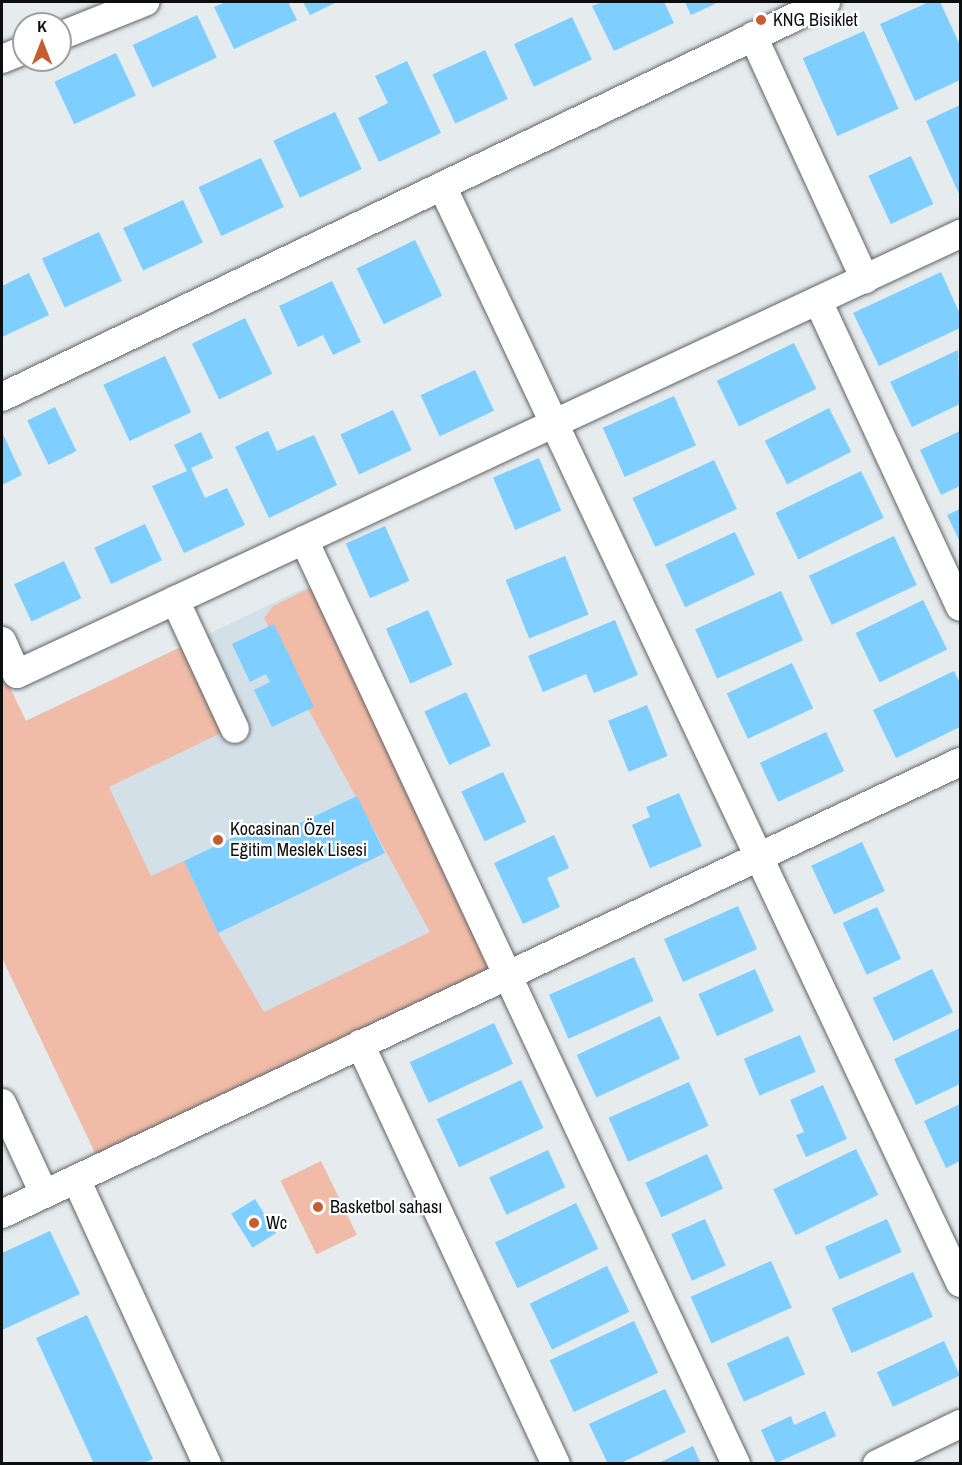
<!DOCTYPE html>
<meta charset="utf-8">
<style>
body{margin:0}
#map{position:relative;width:962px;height:1465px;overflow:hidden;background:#e6ebee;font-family:"Archivo Narrow",sans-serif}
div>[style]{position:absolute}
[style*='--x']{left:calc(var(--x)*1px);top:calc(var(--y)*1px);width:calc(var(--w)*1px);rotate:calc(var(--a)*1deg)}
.built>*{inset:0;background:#d4e0e8}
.green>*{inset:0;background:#f1bca7;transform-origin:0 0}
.building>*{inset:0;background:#7ecfff;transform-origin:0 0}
.roads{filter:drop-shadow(0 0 2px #5f6466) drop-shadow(0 0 2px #5f6466)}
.minor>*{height:28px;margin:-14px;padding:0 14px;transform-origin:14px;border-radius:14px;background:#fff}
.dots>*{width:16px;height:16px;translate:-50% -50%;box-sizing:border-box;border:3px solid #fff;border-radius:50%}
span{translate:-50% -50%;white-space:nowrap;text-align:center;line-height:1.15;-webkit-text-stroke:4.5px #fff;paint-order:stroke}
.poi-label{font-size:18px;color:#0c0e0f}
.left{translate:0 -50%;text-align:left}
.frame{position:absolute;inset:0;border:3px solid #0c0e0f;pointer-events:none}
.north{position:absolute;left:12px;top:12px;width:60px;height:60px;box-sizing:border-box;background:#fff;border:2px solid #9e9f9f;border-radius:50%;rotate:0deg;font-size:16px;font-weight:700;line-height:24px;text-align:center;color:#0c0e0f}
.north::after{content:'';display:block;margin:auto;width:21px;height:27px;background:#c45e2f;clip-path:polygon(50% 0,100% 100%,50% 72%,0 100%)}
</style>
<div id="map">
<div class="built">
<i style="clip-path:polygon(311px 585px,498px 973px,100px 1163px,2px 958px,25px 721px)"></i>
</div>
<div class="green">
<i style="clip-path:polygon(312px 587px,498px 973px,100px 1163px,2px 958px,2px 671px,26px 721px,181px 647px,223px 732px,109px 787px,151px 876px,184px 861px,218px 933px,264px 1012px,430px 932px,302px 698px,264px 618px,273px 606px)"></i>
<i style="left:321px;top:1161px;width:82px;height:45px;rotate:64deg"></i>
</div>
<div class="building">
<i style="clip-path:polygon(226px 2px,288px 2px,297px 20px,234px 49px,214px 7px)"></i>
<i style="clip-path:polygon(303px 2px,337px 2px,310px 15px)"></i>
<i style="clip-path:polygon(603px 2px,664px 2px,674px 23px,614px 51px,592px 6px)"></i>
<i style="clip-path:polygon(685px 2px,719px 2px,691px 15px)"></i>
<i style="clip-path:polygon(929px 2px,940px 2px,960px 45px,960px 80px,915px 101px,880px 24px)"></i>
<i style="left:197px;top:15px;width:47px;height:71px;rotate:65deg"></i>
<i style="left:572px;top:17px;width:47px;height:64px;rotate:65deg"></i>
<i style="left:864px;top:31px;width:85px;height:67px;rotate:66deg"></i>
<i style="left:485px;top:50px;width:54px;height:58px;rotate:65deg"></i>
<i style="left:116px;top:53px;width:47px;height:68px;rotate:65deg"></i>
<i style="clip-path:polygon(407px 61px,441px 133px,379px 162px,358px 118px,388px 103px,375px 76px)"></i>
<i style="clip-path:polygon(960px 105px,960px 196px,926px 121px)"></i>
<i style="left:335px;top:112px;width:63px;height:68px;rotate:65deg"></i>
<i style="left:911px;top:156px;width:53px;height:47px;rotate:65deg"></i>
<i style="left:261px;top:158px;width:54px;height:69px;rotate:65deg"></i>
<i style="left:183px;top:200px;width:47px;height:66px;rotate:65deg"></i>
<i style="left:99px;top:232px;width:54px;height:63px;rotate:65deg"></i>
<i style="left:415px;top:240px;width:62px;height:65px;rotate:64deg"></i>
<i style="clip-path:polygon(941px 272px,960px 314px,960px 328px,879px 366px,853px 313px)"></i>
<i style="clip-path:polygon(29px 273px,49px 315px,2px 337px,2px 286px)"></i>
<i style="clip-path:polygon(332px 281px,361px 342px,333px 355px,323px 335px,298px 347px,279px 306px)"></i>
<i style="left:245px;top:318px;width:62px;height:59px;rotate:64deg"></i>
<i style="left:794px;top:343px;width:51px;height:86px;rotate:64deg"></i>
<i style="clip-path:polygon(958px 350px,960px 404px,912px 427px,890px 382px)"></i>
<i style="left:165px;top:356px;width:62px;height:68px;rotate:65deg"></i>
<i style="left:475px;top:370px;width:45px;height:60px;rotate:65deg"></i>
<i style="left:674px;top:396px;width:54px;height:78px;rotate:66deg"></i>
<i style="left:55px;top:407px;width:49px;height:31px;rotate:64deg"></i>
<i style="left:829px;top:408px;width:49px;height:72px;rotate:63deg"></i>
<i style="left:393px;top:410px;width:44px;height:58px;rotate:65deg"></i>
<i style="clip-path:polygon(268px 431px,277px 451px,314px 435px,337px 485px,269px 518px,235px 447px)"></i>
<i style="clip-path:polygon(960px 431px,960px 486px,941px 495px,920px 450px)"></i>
<i style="clip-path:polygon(2px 432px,22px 475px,2px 485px)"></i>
<i style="clip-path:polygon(201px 432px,213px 458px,191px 468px,205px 498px,227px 488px,245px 525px,184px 553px,152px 486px,187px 471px,174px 445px)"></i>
<i style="left:539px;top:458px;width:57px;height:50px;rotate:67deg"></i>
<i style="left:714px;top:460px;width:54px;height:90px;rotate:65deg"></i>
<i style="left:861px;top:471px;width:52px;height:95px;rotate:64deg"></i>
<i style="clip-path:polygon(960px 509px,960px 542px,947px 515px)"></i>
<i style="left:145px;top:524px;width:40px;height:56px;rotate:65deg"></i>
<i style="left:385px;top:526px;width:60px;height:43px;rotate:66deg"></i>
<i style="left:735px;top:532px;width:47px;height:77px;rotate:65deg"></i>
<i style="left:894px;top:536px;width:54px;height:94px;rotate:65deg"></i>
<i style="left:565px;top:556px;width:63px;height:64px;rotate:68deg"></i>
<i style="left:64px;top:561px;width:41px;height:55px;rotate:65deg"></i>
<i style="left:781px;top:591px;width:54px;height:94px;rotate:66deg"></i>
<i style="left:923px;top:600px;width:55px;height:75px;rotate:64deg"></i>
<i style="left:428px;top:610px;width:60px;height:46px;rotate:66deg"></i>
<i style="clip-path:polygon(615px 620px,638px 675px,594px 693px,586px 674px,543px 692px,528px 656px)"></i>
<i style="clip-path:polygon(274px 624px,314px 707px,272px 727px,254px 690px,270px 682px,266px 674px,250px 682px,232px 644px)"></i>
<i style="left:792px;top:663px;width:50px;height:72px;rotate:65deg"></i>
<i style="clip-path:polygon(954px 671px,960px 683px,960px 727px,896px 758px,873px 710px)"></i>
<i style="left:466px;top:692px;width:59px;height:46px;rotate:65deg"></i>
<i style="left:647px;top:705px;width:55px;height:42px;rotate:68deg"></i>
<i style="left:826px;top:732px;width:43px;height:73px;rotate:65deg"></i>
<i style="left:503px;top:772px;width:55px;height:46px;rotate:65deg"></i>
<i style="clip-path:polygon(679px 793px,702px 846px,650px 868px,632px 825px,650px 817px,646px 807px)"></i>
<i style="clip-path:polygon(357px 796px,385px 853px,218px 933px,184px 861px,266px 822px,273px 836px)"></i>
<i style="clip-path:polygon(554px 835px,569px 868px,547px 878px,560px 907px,523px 924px,494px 863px)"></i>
<i style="left:862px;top:842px;width:54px;height:56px;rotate:65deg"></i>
<i style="left:738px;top:906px;width:47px;height:81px;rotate:66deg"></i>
<i style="left:877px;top:907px;width:57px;height:38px;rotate:65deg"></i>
<i style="left:634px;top:957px;width:48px;height:93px;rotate:66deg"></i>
<i style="left:755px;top:969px;width:46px;height:62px;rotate:66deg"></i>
<i style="left:932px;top:969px;width:48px;height:66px;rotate:64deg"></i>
<i style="left:660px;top:1016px;width:47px;height:92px;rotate:65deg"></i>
<i style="left:494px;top:1023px;width:45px;height:93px;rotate:65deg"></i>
<i style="clip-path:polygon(960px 1028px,960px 1084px,916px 1105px,894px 1059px)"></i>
<i style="left:800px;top:1035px;width:40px;height:61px;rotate:67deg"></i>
<i style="left:521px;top:1080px;width:53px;height:93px;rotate:65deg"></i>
<i style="left:689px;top:1082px;width:48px;height:88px;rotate:66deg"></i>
<i style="clip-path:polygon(823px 1085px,847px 1139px,806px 1157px,796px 1135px,804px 1132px,790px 1100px)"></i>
<i style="clip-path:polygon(960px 1104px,960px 1161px,946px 1168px,924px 1121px)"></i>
<i style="left:856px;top:1149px;width:51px;height:92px;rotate:64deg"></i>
<i style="left:548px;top:1150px;width:41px;height:65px;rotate:65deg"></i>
<i style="left:707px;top:1154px;width:38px;height:68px;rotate:65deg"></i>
<i style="left:255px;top:1199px;width:40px;height:28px;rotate:58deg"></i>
<i style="left:576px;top:1203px;width:51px;height:90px;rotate:64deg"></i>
<i style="left:705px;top:1219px;width:51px;height:37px;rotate:66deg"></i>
<i style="left:887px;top:1219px;width:36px;height:68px;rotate:66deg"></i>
<i style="clip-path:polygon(50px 1231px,80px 1294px,2px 1330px,2px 1253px)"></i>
<i style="left:771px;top:1261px;width:51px;height:88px;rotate:66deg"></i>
<i style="left:607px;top:1266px;width:51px;height:86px;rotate:64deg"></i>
<i style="left:913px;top:1272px;width:49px;height:89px;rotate:66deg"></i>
<i style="clip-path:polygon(87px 1315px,153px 1459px,142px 1464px,94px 1464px,36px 1338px)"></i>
<i style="left:634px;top:1321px;width:57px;height:93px;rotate:65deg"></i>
<i style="left:788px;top:1336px;width:42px;height:67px;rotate:66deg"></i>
<i style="left:944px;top:1341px;width:38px;height:74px;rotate:65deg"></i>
<i style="clip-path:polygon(665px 1389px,686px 1432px,619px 1464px,608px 1464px,589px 1424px)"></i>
<i style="clip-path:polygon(825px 1411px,836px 1436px,776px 1463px,761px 1430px,791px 1416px,794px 1425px)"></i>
<i style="clip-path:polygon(693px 1446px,701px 1464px,657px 1464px)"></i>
</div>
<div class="roads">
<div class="minor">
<i style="--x:60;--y:36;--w:92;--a:-21.8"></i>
<i style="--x:753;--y:36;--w:268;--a:65.3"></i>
<i style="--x:2;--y:59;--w:24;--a:-22"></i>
<i style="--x:442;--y:186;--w:1213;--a:64.72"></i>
<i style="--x:818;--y:301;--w:337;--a:65.1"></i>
<i style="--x:2;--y:397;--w:914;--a:-25.61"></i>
<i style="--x:304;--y:540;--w:1020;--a:64.94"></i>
<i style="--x:175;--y:600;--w:142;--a:65.1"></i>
<i style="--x:2;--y:641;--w:36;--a:66"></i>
<i style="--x:17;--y:674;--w:1041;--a:-25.01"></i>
<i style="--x:360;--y:1044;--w:463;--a:65"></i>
<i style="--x:2;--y:1103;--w:100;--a:65.2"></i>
<i style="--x:76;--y:1179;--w:314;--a:65.3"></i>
<i style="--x:2;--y:1214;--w:1059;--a:-25.26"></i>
<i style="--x:877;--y:1464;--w:92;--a:-25.7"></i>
</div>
</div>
<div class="dots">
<i style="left:761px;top:20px;background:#c45e2f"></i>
<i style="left:218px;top:840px;background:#c45e2f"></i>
<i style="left:318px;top:1207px;background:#c45e2f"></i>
<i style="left:254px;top:1223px;background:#c45e2f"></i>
</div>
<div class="poi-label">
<span class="left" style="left:773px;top:20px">KNG Bisiklet</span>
<span class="left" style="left:230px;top:840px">Kocasinan Özel<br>Eğitim Meslek Lisesi</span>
<span class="left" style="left:330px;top:1207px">Basketbol sahası</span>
<span class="left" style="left:266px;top:1223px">Wc</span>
</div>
<div class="frame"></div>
<div class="north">K</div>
</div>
